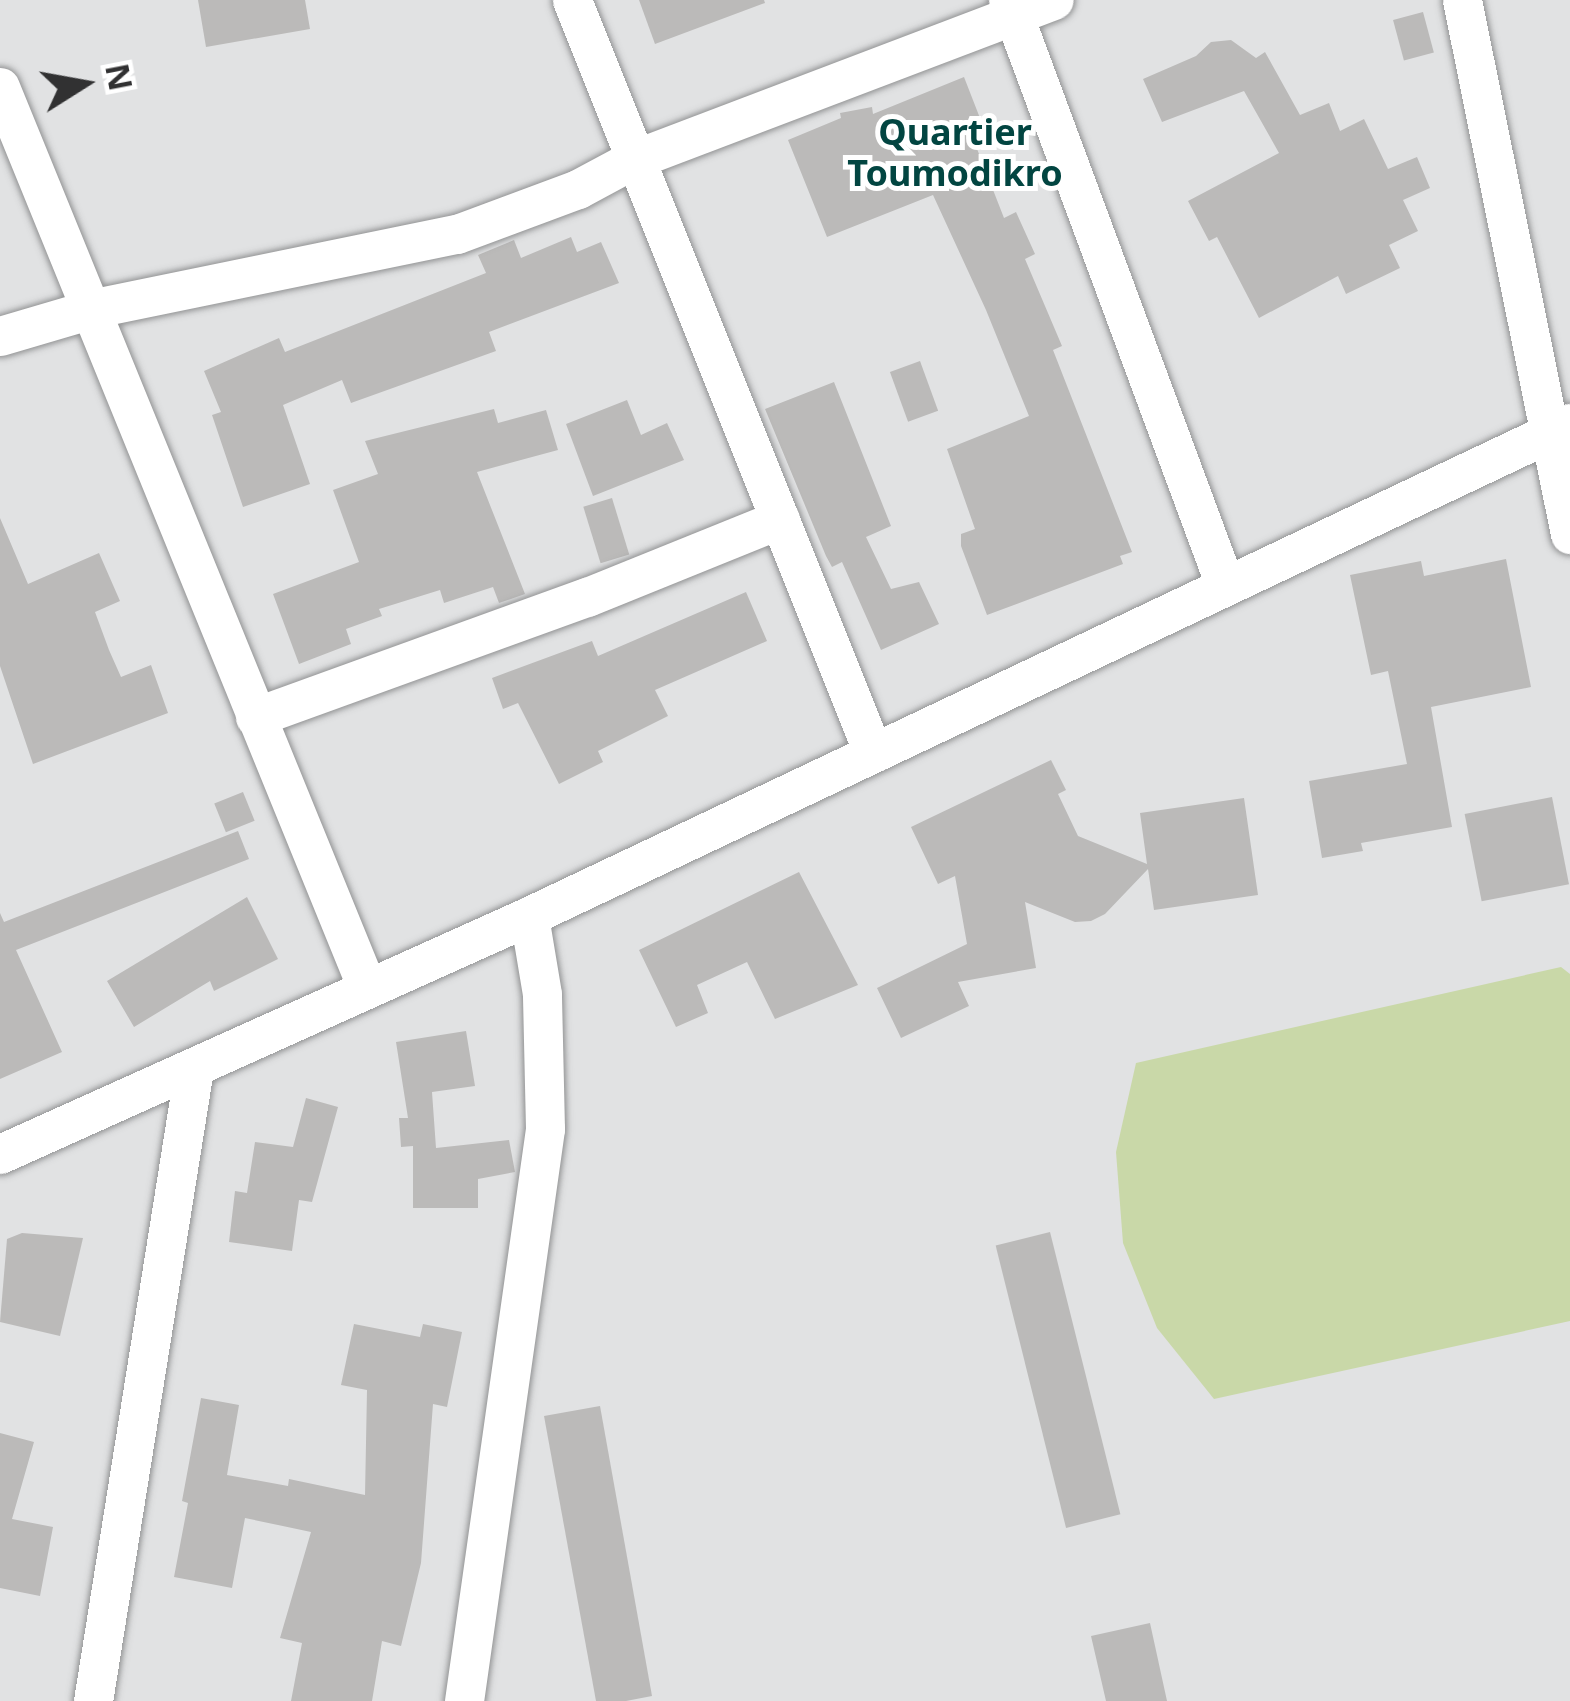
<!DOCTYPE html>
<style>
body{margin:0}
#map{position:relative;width:1570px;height:1701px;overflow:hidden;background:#e1e2e3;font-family:"Noto Sans",sans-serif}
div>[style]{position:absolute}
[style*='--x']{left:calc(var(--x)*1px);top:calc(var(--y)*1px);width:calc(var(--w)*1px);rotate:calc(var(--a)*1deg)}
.green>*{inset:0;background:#c9d8a8}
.building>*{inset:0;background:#bbbab9;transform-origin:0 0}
.roads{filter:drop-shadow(0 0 3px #929394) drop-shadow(0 0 3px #929394)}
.minor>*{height:39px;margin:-19.5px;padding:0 19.5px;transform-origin:19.5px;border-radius:19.5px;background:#fff}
span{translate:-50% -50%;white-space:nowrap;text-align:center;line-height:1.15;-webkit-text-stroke:10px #fff;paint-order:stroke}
.neighbourhood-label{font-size:36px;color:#024541;font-weight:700}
.north{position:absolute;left:24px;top:24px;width:120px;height:120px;-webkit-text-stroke:9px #fff;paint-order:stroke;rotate:79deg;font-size:33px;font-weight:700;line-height:48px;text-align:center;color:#313132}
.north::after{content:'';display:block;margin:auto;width:42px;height:54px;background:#313132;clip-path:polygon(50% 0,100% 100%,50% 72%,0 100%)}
</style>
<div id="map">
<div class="green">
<i style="clip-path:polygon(1561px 967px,1570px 974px,1570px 1321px,1214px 1399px,1157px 1328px,1123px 1243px,1116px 1152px,1136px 1063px)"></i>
</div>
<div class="building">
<i style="clip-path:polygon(198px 0,305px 0,310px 29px,206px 47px)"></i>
<i style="clip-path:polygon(639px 0,764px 0,765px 3px,655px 44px)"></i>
<i style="left:1423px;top:12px;width:42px;height:31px;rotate:75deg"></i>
<i style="clip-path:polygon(1231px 40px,1256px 58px,1265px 52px,1300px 115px,1329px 103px,1340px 131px,1364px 119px,1388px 169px,1417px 157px,1430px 188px,1403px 200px,1418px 231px,1389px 245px,1400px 268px,1346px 294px,1338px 276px,1259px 318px,1217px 237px,1209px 241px,1188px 201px,1279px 153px,1244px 91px,1162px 122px,1143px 79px,1196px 56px,1211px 42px)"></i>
<i style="clip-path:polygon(964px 77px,985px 131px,972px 136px,1004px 218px,1016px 212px,1035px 254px,1025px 259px,1062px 346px,1053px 350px,1132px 552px,1120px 556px,1123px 564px,987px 615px,961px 546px,961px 534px,975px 529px,947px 449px,1029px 416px,986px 310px,933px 195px,827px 237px,788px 140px,841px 118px,840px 113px,872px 107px,873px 114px)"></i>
<i style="clip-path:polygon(571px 237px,577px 252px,601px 242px,619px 283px,489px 332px,496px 351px,351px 403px,342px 380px,283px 405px,310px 484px,243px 507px,212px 415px,221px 412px,204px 371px,279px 338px,285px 352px,486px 273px,478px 255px,514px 240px,521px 258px)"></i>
<i style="left:920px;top:361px;width:53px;height:32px;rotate:70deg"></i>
<i style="clip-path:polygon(834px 382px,891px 526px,866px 537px,891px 589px,919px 582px,939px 624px,881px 650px,842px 562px,832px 567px,826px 556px,765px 409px)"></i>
<i style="clip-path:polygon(627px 400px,641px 435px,667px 423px,684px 460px,593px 496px,566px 424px)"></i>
<i style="clip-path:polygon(494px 409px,498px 423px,546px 410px,558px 450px,477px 472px,525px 594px,499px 603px,493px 587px,444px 603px,440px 590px,379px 609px,382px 616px,346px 629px,351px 644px,299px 664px,273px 594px,359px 562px,333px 490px,378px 474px,365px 441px)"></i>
<i style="left:612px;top:498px;width:59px;height:30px;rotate:73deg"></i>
<i style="clip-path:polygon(0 518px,28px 584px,99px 553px,120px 601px,95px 612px,109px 650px,121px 677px,151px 665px,168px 713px,33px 764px,0 666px)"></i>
<i style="clip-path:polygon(1506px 559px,1531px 687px,1431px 707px,1452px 827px,1361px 843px,1363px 851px,1322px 858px,1309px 781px,1407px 764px,1388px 671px,1371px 675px,1350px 575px,1421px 561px,1424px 576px)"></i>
<i style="clip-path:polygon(746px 592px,767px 641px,655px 690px,668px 716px,598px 751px,603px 762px,559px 784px,518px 703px,503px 709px,492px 678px,592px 641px,598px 656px)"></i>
<i style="clip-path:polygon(1051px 760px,1066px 790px,1058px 794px,1078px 836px,1147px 864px,1140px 813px,1244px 798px,1258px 895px,1154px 910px,1148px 869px,1105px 914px,1091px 921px,1075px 922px,1025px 902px,1036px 968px,958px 982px,969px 1006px,901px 1038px,877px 988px,967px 944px,955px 876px,938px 884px,911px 827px)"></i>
<i style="left:243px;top:792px;width:31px;height:31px;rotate:68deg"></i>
<i style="left:1552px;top:797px;width:89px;height:89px;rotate:79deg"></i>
<i style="clip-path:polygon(238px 831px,249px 859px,16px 950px,62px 1052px,0 1079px,0 913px,4px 922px)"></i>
<i style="clip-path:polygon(799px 872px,858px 985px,775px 1019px,747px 962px,697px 985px,708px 1013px,676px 1027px,639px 950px)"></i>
<i style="clip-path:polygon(247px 897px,278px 959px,214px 991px,210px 981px,134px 1027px,107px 981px)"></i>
<i style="clip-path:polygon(466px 1031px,475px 1086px,432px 1092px,436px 1148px,509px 1140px,515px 1172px,478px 1179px,478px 1208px,413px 1208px,413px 1146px,401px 1147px,399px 1118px,408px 1118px,396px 1042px)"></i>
<i style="clip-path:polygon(306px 1098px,338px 1107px,312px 1202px,299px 1200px,292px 1251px,229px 1242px,235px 1191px,247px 1193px,255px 1142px,293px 1147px)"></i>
<i style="left:1050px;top:1232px;width:291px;height:56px;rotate:76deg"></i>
<i style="clip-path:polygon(22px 1233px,83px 1238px,60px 1336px,0 1322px,7px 1239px)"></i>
<i style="clip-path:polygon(354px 1324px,420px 1337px,423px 1324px,462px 1332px,447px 1407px,433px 1404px,421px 1563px,401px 1646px,382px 1641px,372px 1701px,291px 1701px,302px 1643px,280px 1638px,311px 1532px,245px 1518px,232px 1588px,174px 1577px,188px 1503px,182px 1501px,201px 1398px,239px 1405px,227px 1475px,288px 1486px,289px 1479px,365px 1495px,367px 1390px,341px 1385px)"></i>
<i style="clip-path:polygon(600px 1406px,652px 1696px,626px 1701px,596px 1701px,544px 1416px)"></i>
<i style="clip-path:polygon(0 1433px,34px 1442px,12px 1519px,53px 1527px,40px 1596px,0 1588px)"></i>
<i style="clip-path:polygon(1150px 1623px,1167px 1701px,1106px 1701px,1091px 1636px)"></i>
</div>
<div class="roads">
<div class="minor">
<i style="--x:572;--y:0;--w:811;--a:68.21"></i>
<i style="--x:1008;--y:0;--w:624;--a:69.65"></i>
<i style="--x:1462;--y:0;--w:545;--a:78.57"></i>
<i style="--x:0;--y:87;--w:970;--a:67.83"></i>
<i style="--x:0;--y:336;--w:99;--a:-16.4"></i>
<i style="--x:95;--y:308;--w:369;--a:-11.6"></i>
<i style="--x:457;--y:234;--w:129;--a:-20.4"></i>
<i style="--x:578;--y:189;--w:61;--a:-28.2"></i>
<i style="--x:632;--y:160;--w:451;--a:-20.8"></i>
<i style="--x:255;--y:717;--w:353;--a:-19.9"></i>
<i style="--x:587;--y:597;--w:208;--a:-22"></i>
<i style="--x:0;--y:1154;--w:580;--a:-24.22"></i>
<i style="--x:529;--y:916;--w:1152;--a:-25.34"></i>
<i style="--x:93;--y:1701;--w:641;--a:-80.93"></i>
<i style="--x:464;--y:1701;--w:578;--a:-81.94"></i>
<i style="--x:545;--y:1129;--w:135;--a:-91.3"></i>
<i style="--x:542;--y:994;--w:79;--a:-99.5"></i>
</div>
</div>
<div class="neighbourhood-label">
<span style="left:955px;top:152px">Quartier<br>Toumodikro</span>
</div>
<div class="north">N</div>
</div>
